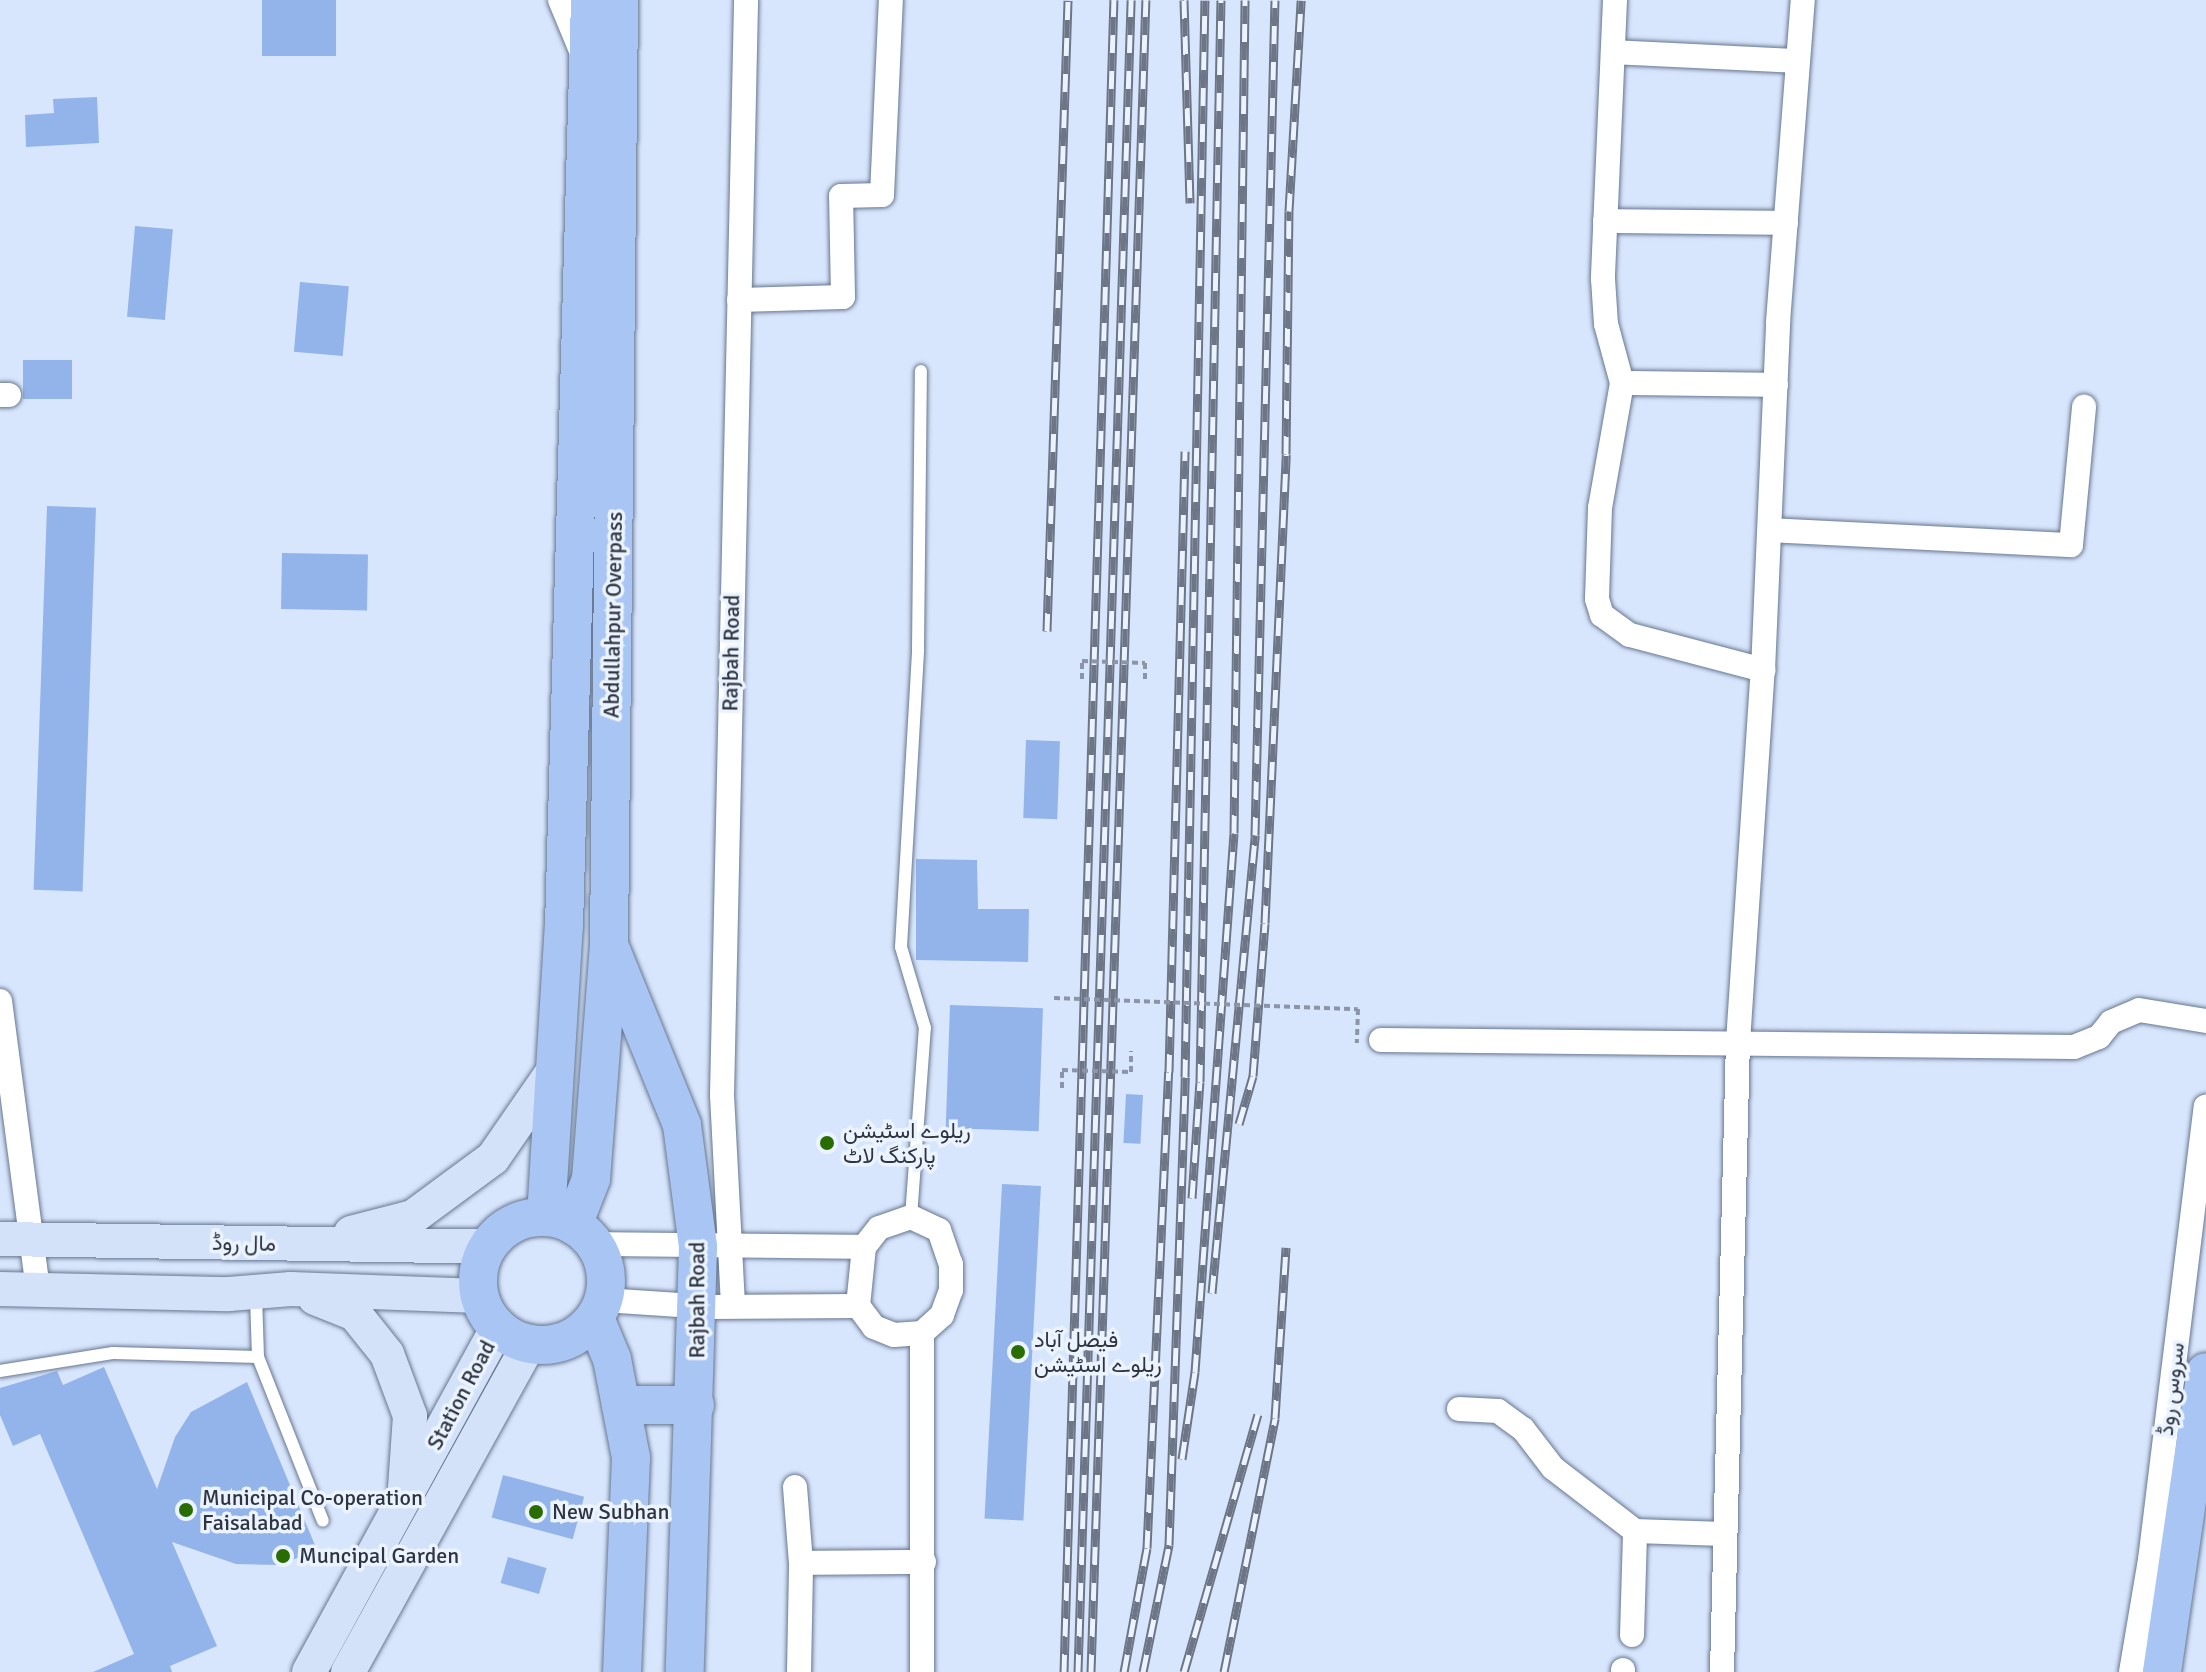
<!DOCTYPE html>
<meta charset="utf-8">
<style>
body{margin:0}
#map{position:relative;width:2206px;height:1672px;overflow:hidden;background:#d8e6fd;font-family:Signika,Vazirmatn,sans-serif}
div>[style]{position:absolute}
[style*='--x']{left:calc(var(--x)*1px);top:calc(var(--y)*1px);width:calc(var(--w)*1px);rotate:calc(var(--a)*1deg)}
.building>*{inset:0;background:#93b4ea;transform-origin:0 0}
.roads{filter:drop-shadow(0 0 2px #677790) drop-shadow(0 0 2px #677790)}
.lane>*{height:12px;margin:-6px;padding:0 6px;transform-origin:6px;border-radius:6px;background:#fff}
.street>*{height:24px;margin:-12px;padding:0 12px;transform-origin:12px;border-radius:12px;background:#fff}
.secondary>*{height:34px;margin:-17px;padding:0 17px;transform-origin:17px;border-radius:17px;background:#d4e2f9}
.primary>*{height:38px;margin:-19px;padding:0 19px;transform-origin:19px;border-radius:19px;background:#a9c5f3}
.primary>.ring{margin:-19px;padding:0;box-sizing:content-box;background:none;border:38px solid #a9c5f3;border-radius:50%}
.rail>*{height:9px;margin-top:-4.5px;transform-origin:0;background:repeating-linear-gradient(90deg,#ebf3ff 0 18px,#6d7686 0 36px);box-sizing:border-box;border-block:2px solid #6d7686}
.path-bridge>*{height:4px;margin-top:-2px;transform-origin:0;background:repeating-linear-gradient(90deg,#8b95a7 0 6px,transparent 0 10px)}
.dots>*{width:22px;height:22px;translate:-50% -50%;box-sizing:border-box;border:4px solid #ebf3ff;border-radius:50%}
span{translate:-50% -50%;white-space:nowrap;text-align:center;line-height:1.15;-webkit-text-stroke:7px #ebf3ff;paint-order:stroke}
.street-label{font-size:22px;color:#2e3540}
.poi-label{font-size:22px;color:#2e3540}
.left{translate:0 -50%;text-align:left}
</style>
<div id="map">
<div class="building">
<i style="left:262px;top:0;width:74px;height:56px"></i>
<i style="clip-path:polygon(97px 97px,99px 143px,26px 147px,25px 115px,54px 113px,53px 99px)"></i>
<i style="left:135px;top:226px;width:38px;height:91px;rotate:5deg"></i>
<i style="left:300px;top:282px;width:49px;height:70px;rotate:5deg"></i>
<i style="left:23px;top:360px;width:49px;height:39px"></i>
<i style="left:47px;top:506px;width:49px;height:384px;rotate:2deg"></i>
<i style="left:282px;top:553px;width:86px;height:56px;rotate:1deg"></i>
<i style="left:1026px;top:740px;width:34px;height:78px;rotate:2deg"></i>
<i style="clip-path:polygon(916px 859px,977px 860px,978px 909px,1029px 909px,1028px 962px,916px 960px)"></i>
<i style="left:950px;top:1005px;width:93px;height:123px;rotate:2deg"></i>
<i style="left:1126px;top:1094px;width:17px;height:49px;rotate:3deg"></i>
<i style="left:1002px;top:1184px;width:39px;height:335px;rotate:3deg"></i>
<i style="clip-path:polygon(104px 1367px,157px 1489px,175px 1437px,191px 1412px,247px 1382px,317px 1550px,280px 1565px,236px 1564px,172px 1542px,217px 1646px,170px 1666px,172px 1672px,93px 1672px,134px 1654px,40px 1434px,13px 1446px,0 1415px,0 1388px,57px 1371px,63px 1385px)"></i>
<i style="left:503px;top:1475px;width:84px;height:44px;rotate:15deg"></i>
<i style="left:508px;top:1557px;width:40px;height:27px;rotate:16deg"></i>
</div>
<div class="roads">
<div class="lane">
<i style="--x:911;--y:1217;--w:190;--a:-85.8"></i>
<i style="--x:925;--y:1028;--w:84;--a:-106.5"></i>
<i style="--x:901;--y:947;--w:298;--a:-86.7"></i>
<i style="--x:918;--y:649;--w:278;--a:-89.4"></i>
<i style="--x:258;--y:1357;--w:176;--a:68.4"></i>
<i style="--x:0;--y:1371;--w:114;--a:-9.1"></i>
<i style="--x:113;--y:1353;--w:145;--a:1.6"></i>
<i style="--x:258;--y:1357;--w:61;--a:-91.9"></i>
</div>
<div class="street">
<i style="--x:560;--y:0;--w:57;--a:67.5"></i>
<i style="--x:1615;--y:0;--w:279;--a:92.5"></i>
<i style="--x:1603;--y:279;--w:45;--a:86.2"></i>
<i style="--x:1606;--y:324;--w:61;--a:74.8"></i>
<i style="--x:1622;--y:383;--w:127;--a:100"></i>
<i style="--x:1600;--y:508;--w:91;--a:91.9"></i>
<i style="--x:1597;--y:599;--w:17;--a:73"></i>
<i style="--x:1602;--y:615;--w:34;--a:36"></i>
<i style="--x:1630;--y:635;--w:138;--a:14.7"></i>
<i style="--x:1613;--y:52;--w:185;--a:2.8"></i>
<i style="--x:1605;--y:221;--w:181;--a:0.6"></i>
<i style="--x:739;--y:300;--w:104;--a:-1.7"></i>
<i style="--x:843;--y:297;--w:101;--a:-91.1"></i>
<i style="--x:841;--y:196;--w:41;--a:-1.4"></i>
<i style="--x:882;--y:195;--w:195;--a:-87.4"></i>
<i style="--x:1622;--y:383;--w:154;--a:0.7"></i>
<i style="--x:0;--y:395;--w:9;--a:0"></i>
<i style="--x:1770;--y:530;--w:301;--a:2.9"></i>
<i style="--x:2071;--y:545;--w:139;--a:-84.6"></i>
<i style="--x:0;--y:1001;--w:291;--a:82.5"></i>
<i style="--x:1381;--y:1040;--w:693;--a:0.58"></i>
<i style="--x:2074;--y:1047;--w:27;--a:-22"></i>
<i style="--x:2099;--y:1037;--w:19;--a:-51"></i>
<i style="--x:2111;--y:1022;--w:30;--a:-23"></i>
<i style="--x:2139;--y:1010;--w:68;--a:9.3"></i>
<i style="--x:911;--y:1217;--w:31;--a:25"></i>
<i style="--x:939;--y:1230;--w:36;--a:71"></i>
<i style="--x:951;--y:1264;--w:26;--a:90"></i>
<i style="--x:951;--y:1290;--w:27;--a:110"></i>
<i style="--x:942;--y:1315;--w:27;--a:138"></i>
<i style="--x:922;--y:1333;--w:28;--a:176"></i>
<i style="--x:894;--y:1335;--w:22;--a:-158"></i>
<i style="--x:874;--y:1327;--w:26;--a:-127"></i>
<i style="--x:858;--y:1306;--w:59;--a:-84.2"></i>
<i style="--x:864;--y:1247;--w:24;--a:-52"></i>
<i style="--x:879;--y:1228;--w:34;--a:-19"></i>
<i style="--x:595;--y:1244;--w:269;--a:0.6"></i>
<i style="--x:604;--y:1300;--w:105;--a:3.8"></i>
<i style="--x:709;--y:1307;--w:149;--a:-0.4"></i>
<i style="--x:733;--y:1305;--w:210;--a:-93"></i>
<i style="--x:722;--y:1095;--w:1095;--a:-88.74"></i>
<i style="--x:1459;--y:1409;--w:39;--a:3"></i>
<i style="--x:1498;--y:1411;--w:31;--a:36"></i>
<i style="--x:1523;--y:1429;--w:49;--a:52.4"></i>
<i style="--x:1553;--y:1468;--w:103;--a:37.5"></i>
<i style="--x:1635;--y:1531;--w:89;--a:1.9"></i>
<i style="--x:795;--y:1487;--w:76;--a:85.5"></i>
<i style="--x:1632;--y:1635;--w:104;--a:-88.3"></i>
<i style="--x:1623;--y:1670;--w:2;--a:90"></i>
<i style="--x:799;--y:1672;--w:109;--a:-88.9"></i>
<i style="--x:801;--y:1563;--w:123;--a:-0.5"></i>
<i style="--x:922;--y:1672;--w:339;--a:-90"></i>
<i style="--x:1722;--y:1672;--w:630;--a:-88.55"></i>
<i style="--x:1738;--y:1042;--w:373;--a:-86.2"></i>
<i style="--x:1763;--y:670;--w:348;--a:-87.5"></i>
<i style="--x:1778;--y:322;--w:323;--a:-85.6"></i>
<i style="--x:2131;--y:1672;--w:114;--a:-80.4"></i>
<i style="--x:2150;--y:1560;--w:457;--a:-83"></i>
</div>
<div class="secondary">
<i style="--x:351;--y:1233;--w:64;--a:-14.5"></i>
<i style="--x:413;--y:1217;--w:99;--a:-36.4"></i>
<i style="--x:493;--y:1158;--w:111;--a:-55.3"></i>
<i style="--x:0;--y:1239;--w:487;--a:0.9"></i>
<i style="--x:0;--y:1289;--w:229;--a:1.3"></i>
<i style="--x:229;--y:1294;--w:62;--a:-4.6"></i>
<i style="--x:291;--y:1289;--w:188;--a:2.1"></i>
<i style="--x:315;--y:1298;--w:43;--a:21.8"></i>
<i style="--x:355;--y:1314;--w:51;--a:51.3"></i>
<i style="--x:387;--y:1354;--w:66;--a:69.6"></i>
<i style="--x:410;--y:1416;--w:71;--a:94"></i>
<i style="--x:309;--y:1672;--w:392;--a:-61.3"></i>
<i style="--x:348;--y:1672;--w:375;--a:-61.1"></i>
</div>
<div class="primary">
<i style="--x:611;--y:950;--w:189;--a:67.9"></i>
<i style="--x:682;--y:1125;--w:123;--a:82.5"></i>
<i style="--x:698;--y:1247;--w:425;--a:91.8"></i>
<i class="ring" style="left:478px;top:1217px;width:90px;height:90px"></i>
<i style="--x:546;--y:1217;--w:292;--a:-86.5"></i>
<i style="--x:564;--y:926;--w:926;--a:-88.39"></i>
<i style="--x:573;--y:1225;--w:49;--a:-68.6"></i>
<i style="--x:591;--y:1179;--w:237;--a:-85.6"></i>
<i style="--x:609;--y:943;--w:943;--a:-89.39"></i>
<i style="--x:595;--y:1318;--w:44;--a:67.5"></i>
<i style="--x:612;--y:1359;--w:101;--a:79.1"></i>
<i style="--x:631;--y:1458;--w:214;--a:92.4"></i>
<i style="--x:621;--y:1405;--w:74;--a:0"></i>
<i style="--x:2162;--y:1672;--w:303;--a:-81.7"></i>
</div>
</div>
<div class="rail">
<i style="--x:1184;--y:0;--w:203;--a:88.3"></i>
<i style="--x:1047;--y:631;--w:631;--a:-88.09"></i>
<i style="--x:1239;--y:1124;--w:50;--a:-73.7"></i>
<i style="--x:1253;--y:1076;--w:153;--a:-85.5"></i>
<i style="--x:1265;--y:923;--w:469;--a:-87.4"></i>
<i style="--x:1286;--y:454;--w:243;--a:-89.3"></i>
<i style="--x:1289;--y:211;--w:211;--a:-86.7"></i>
<i style="--x:1192;--y:1198;--w:116;--a:-86.1"></i>
<i style="--x:1200;--y:1082;--w:1082;--a:-88.89"></i>
<i style="--x:1212;--y:1293;--w:460;--a:-84.6"></i>
<i style="--x:1255;--y:835;--w:835;--a:-88.63"></i>
<i style="--x:1182;--y:1459;--w:88;--a:-81.5"></i>
<i style="--x:1195;--y:1372;--w:540;--a:-85.86"></i>
<i style="--x:1234;--y:833;--w:833;--a:-89.24"></i>
<i style="--x:1064;--y:1672;--w:1673;--a:-88.29"></i>
<i style="--x:1078;--y:1672;--w:1673;--a:-88.18"></i>
<i style="--x:1091;--y:1672;--w:1673;--a:-88.12"></i>
<i style="--x:1124;--y:1672;--w:126;--a:-79.5"></i>
<i style="--x:1147;--y:1548;--w:477;--a:-87.4"></i>
<i style="--x:1169;--y:1072;--w:621;--a:-88.52"></i>
<i style="--x:1143;--y:1672;--w:130;--a:-78.4"></i>
<i style="--x:1169;--y:1545;--w:468;--a:-88"></i>
<i style="--x:1185;--y:1077;--w:1077;--a:-88.94"></i>
<i style="--x:1184;--y:1672;--w:268;--a:-74"></i>
<i style="--x:1224;--y:1672;--w:259;--a:-78.6"></i>
<i style="--x:1275;--y:1418;--w:171;--a:-86.3"></i>
</div>
<div class="path-bridge">
<i style="--x:1082;--y:679;--w:18;--a:-90"></i>
<i style="--x:1082;--y:661;--w:63;--a:1.8"></i>
<i style="--x:1145;--y:663;--w:16;--a:90"></i>
<i style="--x:1054;--y:998;--w:304;--a:2.1"></i>
<i style="--x:1358;--y:1009;--w:34;--a:92"></i>
<i style="--x:1062;--y:1088;--w:18;--a:-90"></i>
<i style="--x:1062;--y:1070;--w:69;--a:1.7"></i>
<i style="--x:1131;--y:1072;--w:21;--a:-90"></i>
</div>
<div class="dots">
<i style="left:827px;top:1143px;background:#286c02"></i>
<i style="left:1018px;top:1352px;background:#286c02"></i>
<i style="left:186px;top:1510px;background:#286c02"></i>
<i style="left:536px;top:1512px;background:#286c02"></i>
<i style="left:283px;top:1556px;background:#286c02"></i>
</div>
<div class="street-label">
<span style="left:613px;top:615px;rotate:-89deg">Abdullahpur Overpass</span>
<span style="left:731px;top:653px;rotate:-89deg">Rajbah Road</span>
<span style="left:244px;top:1243px;rotate:1deg">مال روڈ</span>
<span style="left:697px;top:1300px;rotate:-90deg">Rajbah Road</span>
<span style="left:2171px;top:1389px;rotate:-83deg">سروس روڈ</span>
<span style="left:461px;top:1395px;rotate:-62deg">Station Road</span>
</div>
<div class="poi-label">
<span class="left" style="left:843px;top:1143px">ریلوے اسٹیشن<br>پارکنگ لاٹ</span>
<span class="left" style="left:1034px;top:1352px">فیصل آباد<br>ریلوے اسٹیشن</span>
<span class="left" style="left:202px;top:1510px">Municipal Co-operation<br>Faisalabad</span>
<span class="left" style="left:552px;top:1512px">New Subhan</span>
<span class="left" style="left:299px;top:1556px">Muncipal Garden</span>
</div>
</div>
